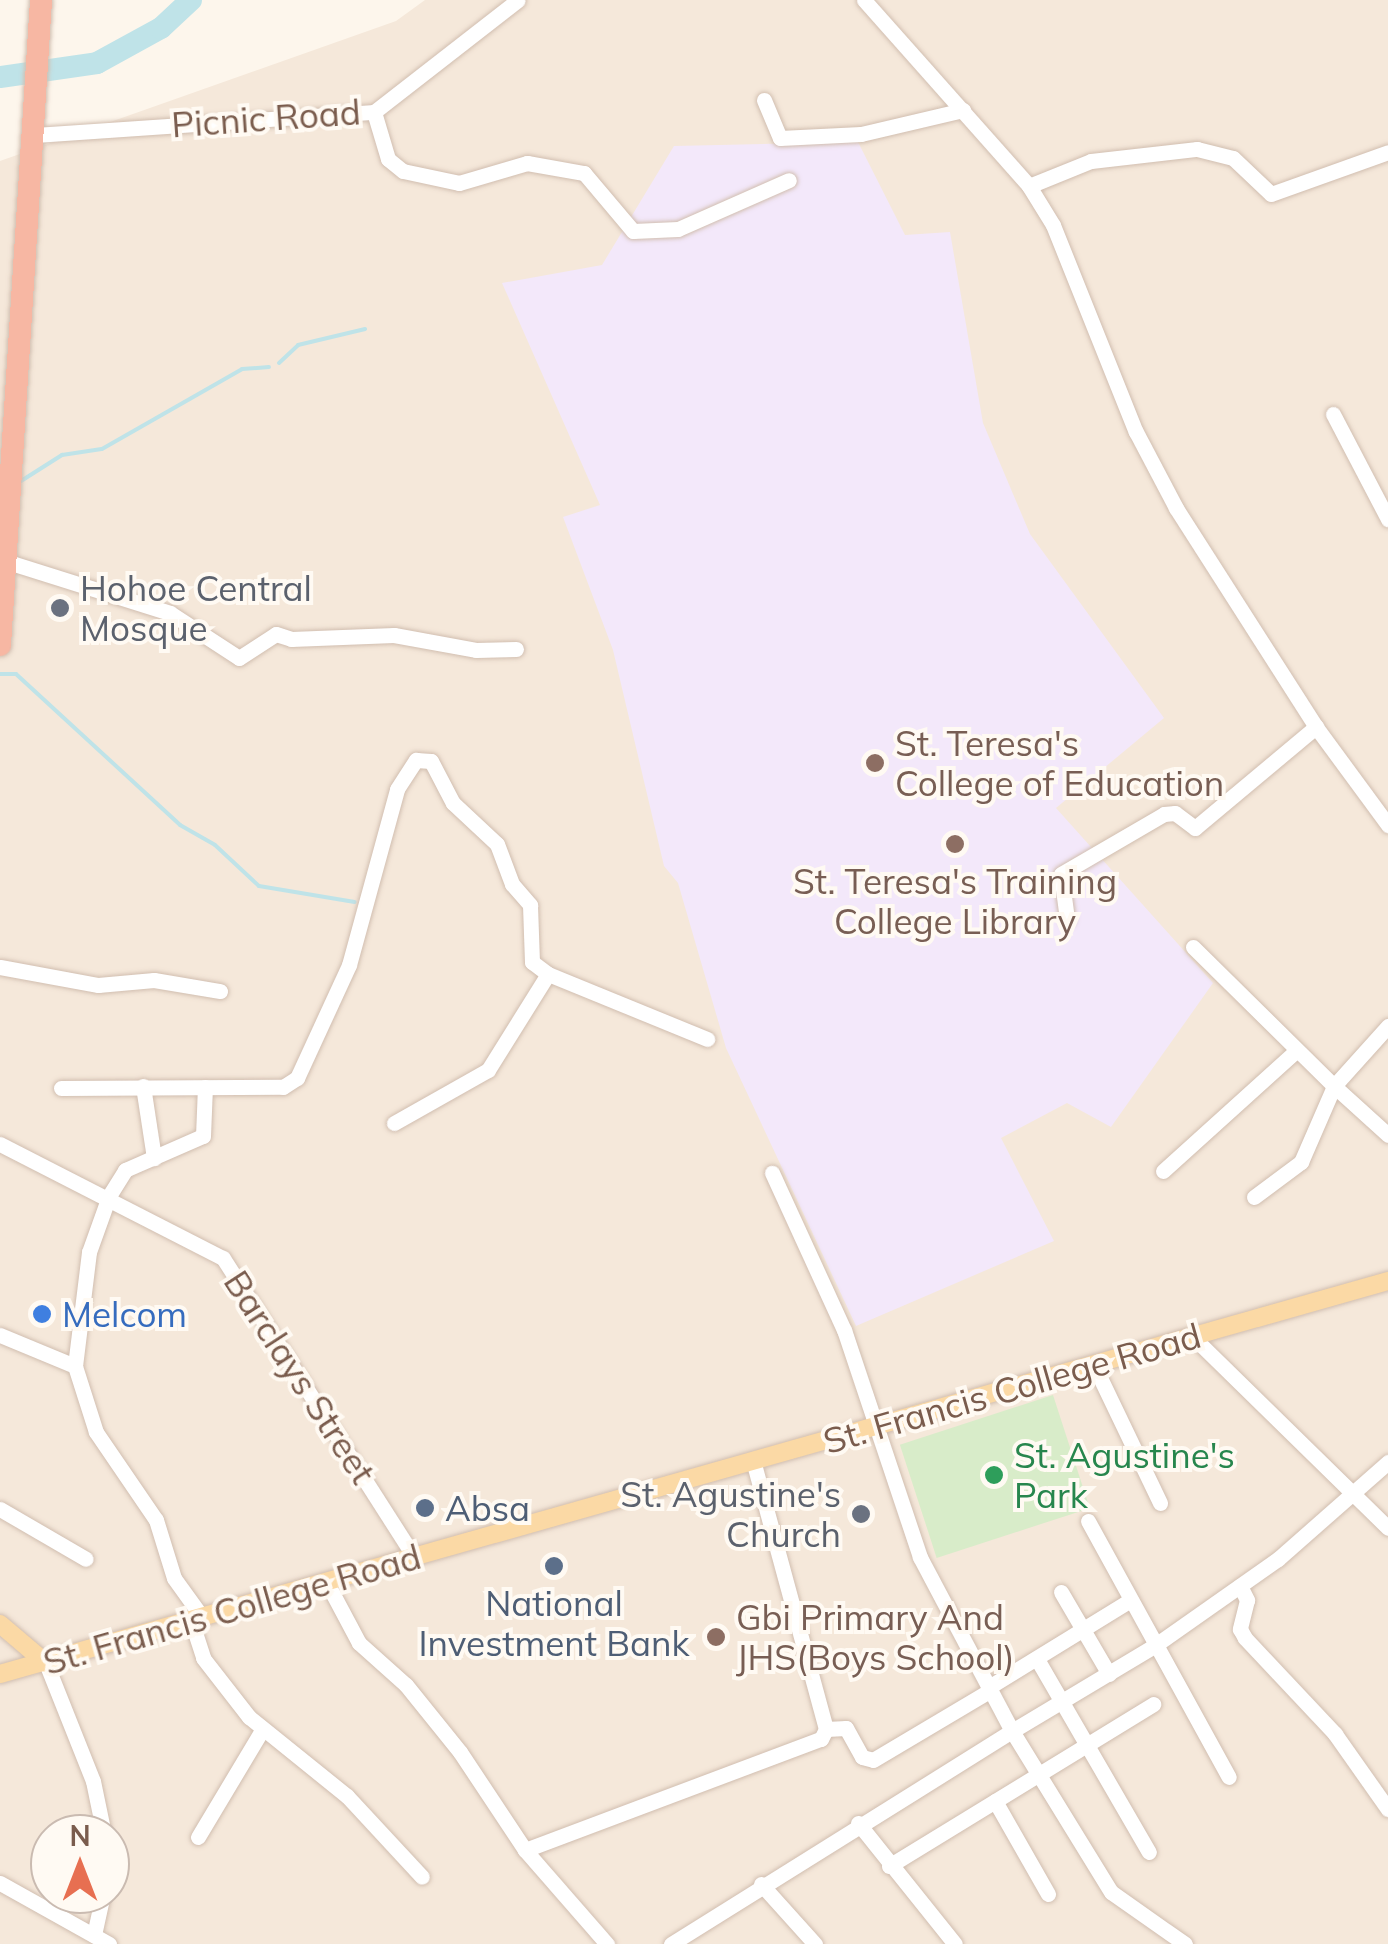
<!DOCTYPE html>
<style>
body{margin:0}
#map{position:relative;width:1388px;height:1944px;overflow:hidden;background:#fdf6ec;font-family:Mulish,sans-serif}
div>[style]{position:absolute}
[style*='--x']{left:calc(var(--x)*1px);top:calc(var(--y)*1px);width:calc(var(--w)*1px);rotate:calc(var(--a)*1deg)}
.residential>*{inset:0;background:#f5e8da}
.education>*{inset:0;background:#f3e8fa}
.green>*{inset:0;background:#d8ecc9;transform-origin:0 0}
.stream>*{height:4px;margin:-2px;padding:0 2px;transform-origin:2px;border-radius:2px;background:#bfe3e8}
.river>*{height:22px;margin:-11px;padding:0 11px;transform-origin:11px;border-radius:11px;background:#bfe3e8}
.roads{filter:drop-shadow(0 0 2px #d1beb0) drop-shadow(0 0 2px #d1beb0)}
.minor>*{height:15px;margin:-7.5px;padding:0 7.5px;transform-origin:7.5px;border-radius:7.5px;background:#fff}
.major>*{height:18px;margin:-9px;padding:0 9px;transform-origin:9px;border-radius:9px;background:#fbd9a5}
.highway>*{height:22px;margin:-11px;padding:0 11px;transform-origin:11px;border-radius:11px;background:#f7b7a3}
.dots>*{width:28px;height:28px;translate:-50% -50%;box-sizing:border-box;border:5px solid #fffaf3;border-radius:50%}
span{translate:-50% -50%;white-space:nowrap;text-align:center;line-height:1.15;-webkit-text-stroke:8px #fffaf3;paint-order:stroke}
.street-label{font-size:35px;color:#7a5c4d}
.worship-label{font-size:35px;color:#5b616d}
.left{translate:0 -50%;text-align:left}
.right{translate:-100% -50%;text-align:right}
.education-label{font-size:35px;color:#785e54}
.shop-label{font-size:35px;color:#366cbe}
.leisure-label{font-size:35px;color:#27864d}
.service-label{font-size:35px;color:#4e5e75}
.north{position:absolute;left:30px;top:1814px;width:100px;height:100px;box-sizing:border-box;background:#fffaf3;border:2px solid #cabbb1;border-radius:50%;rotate:0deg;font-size:28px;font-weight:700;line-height:40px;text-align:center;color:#7a5c4d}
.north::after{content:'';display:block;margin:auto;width:35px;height:45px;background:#e76f51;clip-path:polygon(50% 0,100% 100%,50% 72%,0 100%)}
</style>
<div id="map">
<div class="residential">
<i style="clip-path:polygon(evenodd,425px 0,1388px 0,1388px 1944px,0 1944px,0 161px,396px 21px,425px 0,50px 1834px,110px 1834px,110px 1894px,50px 1894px,50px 1834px)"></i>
</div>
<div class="education">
<i style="clip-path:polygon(858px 142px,905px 235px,950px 232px,983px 423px,1030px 534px,1164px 718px,1056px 808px,1213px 983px,1111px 1127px,1067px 1103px,1001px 1138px,1054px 1241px,856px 1326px,726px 1048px,678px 883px,664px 866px,613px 650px,563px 517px,600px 505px,502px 283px,602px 265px,674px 146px)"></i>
</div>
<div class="green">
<i style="left:1053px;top:1395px;width:119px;height:161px;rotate:72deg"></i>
</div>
<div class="stream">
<i style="--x:279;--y:363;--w:26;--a:-43"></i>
<i style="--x:298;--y:345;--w:69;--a:-13.4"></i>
<i style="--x:21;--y:481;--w:49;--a:-32.4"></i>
<i style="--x:62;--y:455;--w:40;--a:-8.5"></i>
<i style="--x:102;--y:449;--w:161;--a:-29.7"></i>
<i style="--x:242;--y:369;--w:27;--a:-4"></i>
<i style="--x:0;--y:674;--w:16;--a:0"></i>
<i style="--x:16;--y:674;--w:223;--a:42.6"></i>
<i style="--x:180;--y:825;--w:40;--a:29.7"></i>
<i style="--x:215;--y:845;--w:60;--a:43"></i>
<i style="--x:259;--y:886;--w:97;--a:9.5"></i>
</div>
<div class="river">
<i style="--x:0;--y:77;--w:98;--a:-8.2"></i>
<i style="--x:97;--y:63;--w:73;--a:-28.7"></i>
<i style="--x:161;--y:28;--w:41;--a:-43"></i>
</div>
<div class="roads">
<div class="minor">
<i style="--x:864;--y:0;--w:249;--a:48.4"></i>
<i style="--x:1029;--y:186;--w:46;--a:58.4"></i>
<i style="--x:1053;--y:225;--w:223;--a:68.2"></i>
<i style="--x:1136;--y:432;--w:86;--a:62.2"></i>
<i style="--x:1176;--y:508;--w:260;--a:57.4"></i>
<i style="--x:1316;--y:727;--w:122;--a:53.7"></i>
<i style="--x:764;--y:100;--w:41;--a:67.2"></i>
<i style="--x:780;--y:138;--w:81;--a:-2.8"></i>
<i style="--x:861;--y:134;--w:105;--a:-13.2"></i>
<i style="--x:374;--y:112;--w:49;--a:73.4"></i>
<i style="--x:388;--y:159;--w:19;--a:39"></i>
<i style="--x:403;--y:171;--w:57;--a:12.1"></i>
<i style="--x:459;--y:183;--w:71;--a:-16.4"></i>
<i style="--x:527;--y:163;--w:58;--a:10"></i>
<i style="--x:584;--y:173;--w:76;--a:49.8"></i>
<i style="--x:633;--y:231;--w:45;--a:-2.5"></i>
<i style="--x:678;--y:229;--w:121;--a:-23.8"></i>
<i style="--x:35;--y:135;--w:340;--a:-3.9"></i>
<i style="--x:374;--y:112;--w:182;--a:-37.9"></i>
<i style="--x:1029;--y:186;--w:67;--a:-22"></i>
<i style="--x:1091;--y:161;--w:107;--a:-6.5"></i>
<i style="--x:1197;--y:149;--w:37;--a:14"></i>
<i style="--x:1233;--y:158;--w:52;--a:43.5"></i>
<i style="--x:1271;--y:194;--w:124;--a:-19.7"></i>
<i style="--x:1333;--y:414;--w:119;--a:62.4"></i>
<i style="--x:5;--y:561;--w:173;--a:17.5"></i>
<i style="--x:170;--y:613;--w:82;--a:33.1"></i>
<i style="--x:239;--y:658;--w:44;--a:-33"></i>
<i style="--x:276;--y:634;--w:16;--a:18"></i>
<i style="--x:291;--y:639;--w:103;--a:-2.2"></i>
<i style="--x:394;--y:635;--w:83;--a:10.4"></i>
<i style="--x:476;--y:650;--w:40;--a:-1.4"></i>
<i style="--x:1067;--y:919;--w:45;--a:-97.6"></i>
<i style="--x:1061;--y:874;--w:119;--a:-30.2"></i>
<i style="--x:1164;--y:814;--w:11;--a:-5"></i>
<i style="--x:1175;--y:813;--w:25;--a:37"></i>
<i style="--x:1195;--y:828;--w:158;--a:-39.9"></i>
<i style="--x:1193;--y:947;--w:198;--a:44.6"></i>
<i style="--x:1334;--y:1086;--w:81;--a:-48"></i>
<i style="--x:0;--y:967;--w:100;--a:10.4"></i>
<i style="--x:98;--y:985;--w:56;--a:-5.1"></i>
<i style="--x:154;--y:980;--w:67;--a:9.5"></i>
<i style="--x:143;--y:1086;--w:73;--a:81.3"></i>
<i style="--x:61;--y:1088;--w:222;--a:-0.3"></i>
<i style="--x:283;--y:1087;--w:17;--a:-33"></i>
<i style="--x:297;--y:1078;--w:124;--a:-65.3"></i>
<i style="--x:349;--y:965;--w:182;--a:-74.7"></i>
<i style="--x:397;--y:789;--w:35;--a:-57"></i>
<i style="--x:416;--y:760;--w:15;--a:4"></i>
<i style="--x:431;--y:761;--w:47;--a:62.4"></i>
<i style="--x:453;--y:803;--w:60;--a:43"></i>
<i style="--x:497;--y:844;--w:43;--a:69.4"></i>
<i style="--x:512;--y:884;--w:28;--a:49"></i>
<i style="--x:530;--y:905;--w:57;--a:88"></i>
<i style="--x:532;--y:962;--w:20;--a:37"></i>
<i style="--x:548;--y:974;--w:172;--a:22.2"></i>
<i style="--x:394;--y:1123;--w:108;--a:-29.4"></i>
<i style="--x:488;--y:1070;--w:113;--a:-58"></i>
<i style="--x:0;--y:1144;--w:250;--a:27.1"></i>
<i style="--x:223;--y:1258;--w:356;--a:57.4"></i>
<i style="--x:1163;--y:1171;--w:179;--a:-42.1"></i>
<i style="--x:1254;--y:1197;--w:59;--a:-36.7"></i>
<i style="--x:1301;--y:1162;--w:83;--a:-66.5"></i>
<i style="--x:1334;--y:1086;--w:73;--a:42.2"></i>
<i style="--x:0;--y:1335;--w:81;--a:22.5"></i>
<i style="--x:1193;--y:1337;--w:273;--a:44.4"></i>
<i style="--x:1094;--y:1365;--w:153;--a:64.4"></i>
<i style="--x:0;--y:1509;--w:99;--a:30.2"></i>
<i style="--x:1088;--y:1521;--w:292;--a:61.2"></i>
<i style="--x:326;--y:1581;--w:70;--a:62"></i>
<i style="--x:359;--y:1643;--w:63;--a:41.8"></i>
<i style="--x:406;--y:1685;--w:86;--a:51.1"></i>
<i style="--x:460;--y:1752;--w:118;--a:56.4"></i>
<i style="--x:525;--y:1850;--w:125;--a:48.9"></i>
<i style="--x:1240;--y:1586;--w:16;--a:63"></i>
<i style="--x:1247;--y:1600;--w:30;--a:104"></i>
<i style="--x:1240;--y:1629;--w:10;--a:61"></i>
<i style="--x:1245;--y:1638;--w:132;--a:46.8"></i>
<i style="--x:1335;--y:1734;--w:92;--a:54.8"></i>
<i style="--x:1061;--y:1592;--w:95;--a:59.7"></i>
<i style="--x:202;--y:1617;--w:48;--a:-125.7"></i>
<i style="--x:174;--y:1578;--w:61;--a:-107.2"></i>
<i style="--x:156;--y:1520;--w:107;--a:-124.3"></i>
<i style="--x:96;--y:1432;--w:69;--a:-107.7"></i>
<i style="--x:75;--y:1366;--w:115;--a:-83"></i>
<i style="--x:89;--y:1252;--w:59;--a:-70.3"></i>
<i style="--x:109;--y:1196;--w:31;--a:-58"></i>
<i style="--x:125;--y:1170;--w:85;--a:-23.6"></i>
<i style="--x:203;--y:1136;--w:49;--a:-87.7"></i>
<i style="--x:191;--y:1620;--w:40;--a:72"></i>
<i style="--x:203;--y:1658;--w:75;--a:52.1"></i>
<i style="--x:249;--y:1717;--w:126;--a:38.9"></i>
<i style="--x:347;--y:1796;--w:110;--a:47.2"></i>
<i style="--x:1037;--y:1659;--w:223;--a:59.9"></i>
<i style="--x:46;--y:1663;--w:127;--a:68.3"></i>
<i style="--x:93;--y:1781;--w:54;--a:78.3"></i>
<i style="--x:989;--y:1687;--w:164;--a:-31.6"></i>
<i style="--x:826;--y:1729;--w:20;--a:-3"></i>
<i style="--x:846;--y:1728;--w:33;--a:61"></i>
<i style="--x:862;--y:1757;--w:11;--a:15"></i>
<i style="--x:873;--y:1760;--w:137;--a:-30.7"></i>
<i style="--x:995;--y:1801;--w:107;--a:60.3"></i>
<i style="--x:858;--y:1823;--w:155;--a:51.3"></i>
<i style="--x:198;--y:1837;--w:125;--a:-59.1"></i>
<i style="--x:525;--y:1850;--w:316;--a:-20.6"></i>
<i style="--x:821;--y:1739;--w:11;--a:-63"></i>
<i style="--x:826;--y:1729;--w:278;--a:-105.2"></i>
<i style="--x:889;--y:1866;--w:310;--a:-31.5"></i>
<i style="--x:0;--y:1883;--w:125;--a:29.2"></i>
<i style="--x:761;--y:1884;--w:81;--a:48"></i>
<i style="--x:94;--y:1935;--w:42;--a:-77.6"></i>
<i style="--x:671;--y:1944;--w:402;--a:-32"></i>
<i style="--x:1012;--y:1731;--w:197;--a:-117.9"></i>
<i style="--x:920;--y:1557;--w:239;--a:-108.5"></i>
<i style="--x:844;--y:1330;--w:173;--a:-114.6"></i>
<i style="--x:1185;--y:1944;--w:90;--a:-144.9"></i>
<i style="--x:1111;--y:1892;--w:189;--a:-121.6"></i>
<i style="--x:1012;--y:1731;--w:165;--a:-30.9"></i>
<i style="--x:1154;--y:1646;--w:151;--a:-35.1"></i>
<i style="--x:1278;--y:1559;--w:147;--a:-41.4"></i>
</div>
<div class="major">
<i style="--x:0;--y:1624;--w:60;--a:40.3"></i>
<i style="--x:0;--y:1674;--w:1443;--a:-15.81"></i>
</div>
<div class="highway">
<i style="--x:0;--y:645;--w:646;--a:-86.36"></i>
</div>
</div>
<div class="dots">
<i style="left:60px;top:608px;background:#6b7280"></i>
<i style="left:875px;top:763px;background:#8d6e63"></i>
<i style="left:955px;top:844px;background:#8d6e63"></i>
<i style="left:42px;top:1314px;background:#3f7fe0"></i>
<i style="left:994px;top:1475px;background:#2e9e5b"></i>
<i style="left:425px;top:1508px;background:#5c6f8a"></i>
<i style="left:861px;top:1514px;background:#6b7280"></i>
<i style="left:554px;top:1566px;background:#5c6f8a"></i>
<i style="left:716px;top:1637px;background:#8d6e63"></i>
</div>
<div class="street-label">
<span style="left:266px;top:118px;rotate:-4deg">Picnic Road</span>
<span style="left:300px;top:1377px;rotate:57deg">Barclays Street</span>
<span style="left:1012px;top:1388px;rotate:-16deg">St. Francis College Road</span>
<span style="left:232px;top:1609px;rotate:-16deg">St. Francis College Road</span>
</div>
<div class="worship-label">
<span class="left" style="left:80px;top:608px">Hohoe Central<br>Mosque</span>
<span class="right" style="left:841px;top:1514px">St. Agustine's<br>Church</span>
</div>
<div class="education-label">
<span class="left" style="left:895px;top:763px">St. Teresa's<br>College of Education</span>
<span style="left:955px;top:901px">St. Teresa's Training<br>College Library</span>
<span class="left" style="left:736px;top:1637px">Gbi Primary And<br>JHS(Boys School)</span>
</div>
<div class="shop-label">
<span class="left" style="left:62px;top:1314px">Melcom</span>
</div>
<div class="leisure-label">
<span class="left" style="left:1014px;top:1475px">St. Agustine's<br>Park</span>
</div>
<div class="service-label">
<span class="left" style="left:445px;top:1508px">Absa</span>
<span style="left:554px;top:1623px">National<br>Investment Bank</span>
</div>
<div class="north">N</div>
</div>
